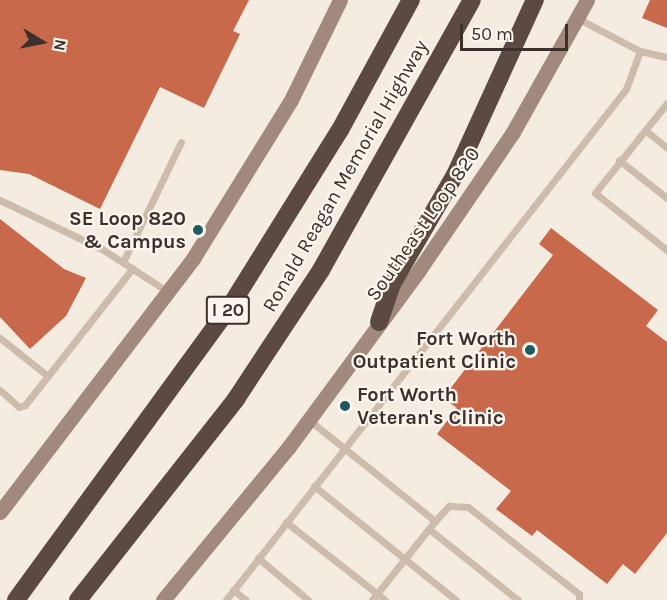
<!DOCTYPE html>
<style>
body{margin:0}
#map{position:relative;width:667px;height:600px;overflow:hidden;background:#f4ebe1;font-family:Karla,sans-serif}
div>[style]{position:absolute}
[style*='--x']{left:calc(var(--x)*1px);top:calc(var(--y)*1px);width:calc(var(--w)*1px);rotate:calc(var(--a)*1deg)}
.building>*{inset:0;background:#c8694b}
.service>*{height:7px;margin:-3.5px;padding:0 3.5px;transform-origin:3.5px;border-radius:3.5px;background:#cdbbac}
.secondary>*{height:15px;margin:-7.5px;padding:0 7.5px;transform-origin:7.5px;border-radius:7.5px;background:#a18a7d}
.motorway>*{height:18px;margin:-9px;padding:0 9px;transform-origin:9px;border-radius:9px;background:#5c4a42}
.dots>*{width:16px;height:16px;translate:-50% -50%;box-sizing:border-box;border:3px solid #fbf5ee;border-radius:50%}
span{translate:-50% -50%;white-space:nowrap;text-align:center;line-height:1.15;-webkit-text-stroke:4.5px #fbf5ee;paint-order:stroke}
.shield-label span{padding:2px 4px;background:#fbf5ee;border:2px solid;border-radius:4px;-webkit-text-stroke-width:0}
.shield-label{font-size:18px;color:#3b302b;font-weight:700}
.street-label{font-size:20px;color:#3b302b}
.poi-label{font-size:20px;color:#3b302b;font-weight:700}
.right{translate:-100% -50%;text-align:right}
.left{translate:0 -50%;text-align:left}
.north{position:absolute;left:12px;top:12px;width:60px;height:60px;-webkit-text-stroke:4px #fbf5ee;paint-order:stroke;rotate:100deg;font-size:16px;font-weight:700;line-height:24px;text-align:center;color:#3b302b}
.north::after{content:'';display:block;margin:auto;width:21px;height:27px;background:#3b302b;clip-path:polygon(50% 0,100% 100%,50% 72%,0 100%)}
.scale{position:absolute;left:460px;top:24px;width:108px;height:27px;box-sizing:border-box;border:3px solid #3b302b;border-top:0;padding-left:8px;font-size:18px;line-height:21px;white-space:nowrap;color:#3b302b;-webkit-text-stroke:4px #fbf5ee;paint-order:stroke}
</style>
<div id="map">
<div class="building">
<i style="clip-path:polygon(0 0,249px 0,233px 31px,240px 34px,204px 108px,160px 87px,100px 209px,29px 174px,0 170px)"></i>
<i style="clip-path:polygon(650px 0,667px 0,667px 28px,642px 18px)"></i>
<i style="clip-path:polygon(0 219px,64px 269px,86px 278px,66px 316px,30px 349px,0 317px)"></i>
<i style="clip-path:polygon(551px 228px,658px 310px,646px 326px,667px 342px,667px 533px,635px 574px,623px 564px,607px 584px,537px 530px,532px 536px,496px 509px,511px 491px,437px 434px,457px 408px,443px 398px,553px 255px,539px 244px)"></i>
</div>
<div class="service">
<i style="--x:640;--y:51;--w:28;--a:13"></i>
<i style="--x:667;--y:103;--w:115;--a:128.7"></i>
<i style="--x:595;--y:193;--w:92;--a:38.4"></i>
<i style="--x:645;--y:130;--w:28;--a:39"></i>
<i style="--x:619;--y:160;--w:61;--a:38.4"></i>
<i style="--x:0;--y:200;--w:113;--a:25.7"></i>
<i style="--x:102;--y:249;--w:77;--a:32.9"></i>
<i style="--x:123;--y:262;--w:133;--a:-64.2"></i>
<i style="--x:0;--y:338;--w:61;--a:38.4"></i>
<i style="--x:0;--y:390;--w:25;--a:42"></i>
<i style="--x:19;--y:407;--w:6;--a:-18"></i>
<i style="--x:25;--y:405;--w:174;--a:-51.8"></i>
<i style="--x:309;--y:420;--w:161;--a:38.7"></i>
<i style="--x:435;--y:521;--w:101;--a:128.6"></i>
<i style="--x:314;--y:486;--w:182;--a:38.8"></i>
<i style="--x:435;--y:521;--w:21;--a:-47"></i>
<i style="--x:449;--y:506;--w:19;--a:3"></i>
<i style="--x:468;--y:507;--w:141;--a:38.1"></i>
<i style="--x:579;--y:594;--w:6;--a:90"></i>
<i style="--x:286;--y:522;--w:126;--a:38.2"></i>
<i style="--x:429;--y:529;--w:114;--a:38.6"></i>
<i style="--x:258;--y:558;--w:65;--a:40"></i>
<i style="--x:233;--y:590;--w:16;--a:38"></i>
<i style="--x:226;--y:600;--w:649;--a:-51.95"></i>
<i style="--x:626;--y:89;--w:40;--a:-69.8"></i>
<i style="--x:640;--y:51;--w:71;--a:-152.4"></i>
</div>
<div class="secondary">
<i style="--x:0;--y:512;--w:320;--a:-52.7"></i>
<i style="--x:194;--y:257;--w:185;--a:-58.3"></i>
<i style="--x:291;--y:100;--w:111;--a:-63.9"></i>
<i style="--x:163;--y:600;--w:197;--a:-50.6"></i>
<i style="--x:288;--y:448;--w:221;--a:-53.6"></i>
<i style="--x:419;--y:270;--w:167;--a:-55.7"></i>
<i style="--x:513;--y:132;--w:151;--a:-60.7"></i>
</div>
<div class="motorway">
<i style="--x:379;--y:322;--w:40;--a:-71.1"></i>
<i style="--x:392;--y:284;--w:128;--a:-60"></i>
<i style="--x:456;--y:173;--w:190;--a:-65.5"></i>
<i style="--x:16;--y:600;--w:365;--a:-53.9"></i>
<i style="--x:231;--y:305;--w:206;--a:-58.1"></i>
<i style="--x:340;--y:130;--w:148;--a:-61.4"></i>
<i style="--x:78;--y:600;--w:256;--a:-51.8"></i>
<i style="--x:236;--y:399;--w:154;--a:-56.6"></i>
<i style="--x:321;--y:270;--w:309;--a:-60.8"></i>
</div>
<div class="dots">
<i style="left:198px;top:230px;background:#1f5a5e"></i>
<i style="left:530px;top:350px;background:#1f5a5e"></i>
<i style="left:345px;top:406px;background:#1f5a5e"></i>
</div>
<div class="shield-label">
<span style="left:228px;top:310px">I 20</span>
</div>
<div class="street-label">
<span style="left:345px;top:176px;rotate:-60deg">Ronald Reagan Memorial Highway</span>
<span style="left:423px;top:224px;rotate:-55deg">Southeast Loop 820</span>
</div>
<div class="poi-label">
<span class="right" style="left:186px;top:230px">SE Loop 820<br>&amp; Campus</span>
<span class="right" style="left:516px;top:350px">Fort Worth<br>Outpatient Clinic</span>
<span class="left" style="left:357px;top:406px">Fort Worth<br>Veteran's Clinic</span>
</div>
<div class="north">N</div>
<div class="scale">50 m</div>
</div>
